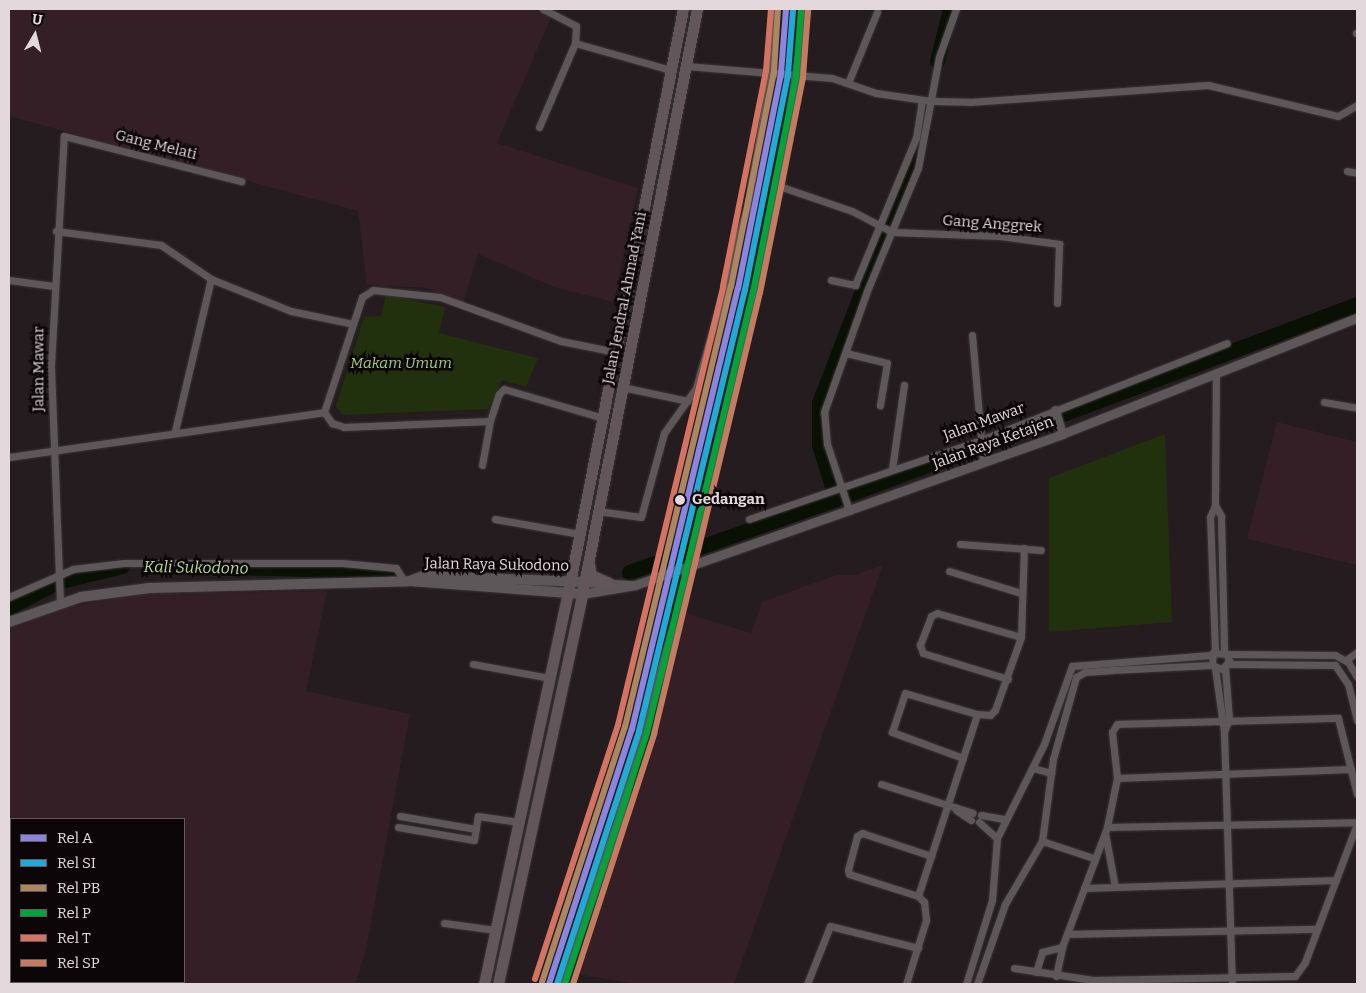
<!DOCTYPE html>
<style>
body{margin:0}
#map{position:relative;width:1366px;height:993px;overflow:hidden;background:#241c1f;font-family:Bitter,serif}
div>[style]{position:absolute}
[style*='--x']{left:calc(var(--x)*1px);top:calc(var(--y)*1px);width:calc(var(--w)*1px);rotate:calc(var(--a)*1deg)}
.built>*{inset:0;background:#331f25}
.green>*{inset:0;background:#22310d}
.river>*{height:15px;margin:-7.5px;padding:0 7.5px;transform-origin:7.5px;border-radius:7.5px;background:#081103}
.roads{filter:drop-shadow(0 0 1px #3c3637) drop-shadow(0 0 1px #3c3637)}
.minor>*{height:7px;margin:-3.5px;padding:0 3.5px;transform-origin:3.5px;border-radius:3.5px;background:#5e5759}
.tertiary>*{height:9px;margin:-4.5px;padding:0 4.5px;transform-origin:4.5px;border-radius:4.5px;background:#5e5759}
.secondary>*{height:10px;margin:-5px;padding:0 5px;transform-origin:5px;border-radius:5px;background:#5e5759}
.trunk>*{height:11px;margin:-5.5px;padding:0 5.5px;transform-origin:5.5px;border-radius:5.5px;background:#62565a}
.rail-1>*{height:6px;margin:-3px;padding:0 3px;transform-origin:3px;border-radius:3px;background:#8b84e0}
.rail-2>*{height:6px;margin:-3px;padding:0 3px;transform-origin:3px;border-radius:3px;background:#20abd6}
.rail-3>*{height:6px;margin:-3px;padding:0 3px;transform-origin:3px;border-radius:3px;background:#ab8761}
.rail-4>*{height:6px;margin:-3px;padding:0 3px;transform-origin:3px;border-radius:3px;background:#00a53a}
.rail-5>*{height:6px;margin:-3px;padding:0 3px;transform-origin:3px;border-radius:3px;background:#d47361}
.rail-6>*{height:6px;margin:-3px;padding:0 3px;transform-origin:3px;border-radius:3px;background:#c47c60}
.dots>*{width:14px;height:14px;translate:-50% -50%;box-sizing:border-box;border:2px solid #0c0608;border-radius:50%}
span{translate:-50% -50%;white-space:nowrap;text-align:center;line-height:1.15;-webkit-text-stroke:5px #0c0608;paint-order:stroke}
.street-label{font-size:15px;color:#e3d8db}
.park-label{font-size:15px;color:#a4ce77;font-style:italic}
.stop-label{font-size:15px;color:#e3d8db;font-weight:700}
.left{translate:0 -50%;text-align:left}
.water-label{font-size:16px;color:#b2dd86;font-style:italic}
.frame{position:absolute;inset:0;border:10px solid #e3d8db;pointer-events:none}
.legend{position:absolute;left:10px;top:818px;width:175px;height:165px;box-sizing:border-box;background:#0c0608;border:1px solid #625a5c;margin:0;padding:6px 9px;list-style:none;font-size:15px;color:#e3d8db}
.legend li{display:flex;align-items:center;gap:10px;height:25px}
.legend b{width:25px;border:1px solid #625a5c}
.north{position:absolute;left:10px;top:10px;width:50px;height:50px;-webkit-text-stroke:4px #0c0608;paint-order:stroke;rotate:8deg;font-size:14px;font-weight:700;line-height:20px;text-align:center;color:#e3d8db}
.north::after{content:'';display:block;margin:auto;width:18px;height:22px;background:#e3d8db;clip-path:polygon(50% 0,100% 100%,50% 72%,0 100%)}
</style>
<div id="map">
<div class="built">
<i style="clip-path:polygon(9px 9px,538px 9px,552px 15px,497px 143px,638px 188px,614px 302px,557px 288px,478px 254px,463px 303px,427px 288px,367px 285px,358px 211px,9px 116px)"></i>
<i style="clip-path:polygon(1277px 422px,1357px 442px,1357px 565px,1247px 539px)"></i>
<i style="clip-path:polygon(883px 565px,734px 984px,637px 984px,577px 974px,657px 728px,686px 613px,751px 633px,762px 602px,836px 575px,855px 575px)"></i>
<i style="clip-path:polygon(evenodd,327px 591px,306px 691px,410px 714px,366px 950px,355px 984px,9px 984px,9px 628px,73px 606px,145px 594px,327px 591px,11px 819px,184px 819px,184px 982px,11px 982px,11px 819px)"></i>
</div>
<div class="green">
<i style="clip-path:polygon(386px 295px,445px 307px,439px 333px,538px 358px,526px 387px,502px 380px,488px 409px,342px 415px,336px 406px,364px 317px,381px 316px)"></i>
<i style="clip-path:polygon(1165px 434px,1172px 622px,1049px 632px,1049px 478px)"></i>
</div>
<div class="river">
<i style="--x:937;--y:61;--w:54;--a:-76"></i>
<i style="--x:833;--y:490;--w:48;--a:-106.9"></i>
<i style="--x:819;--y:444;--w:41;--a:-90"></i>
<i style="--x:819;--y:403;--w:290;--a:-69"></i>
<i style="--x:195;--y:566;--w:197;--a:1.5"></i>
<i style="--x:629;--y:572;--w:219;--a:-19.4"></i>
<i style="--x:836;--y:499;--w:556;--a:-20.52"></i>
<i style="--x:9;--y:607;--w:54;--a:-27.5"></i>
<i style="--x:57;--y:582;--w:67;--a:-13.8"></i>
</div>
<div class="roads">
<div class="minor">
<i style="--x:543;--y:9;--w:37;--a:27"></i>
<i style="--x:576;--y:26;--w:17;--a:93"></i>
<i style="--x:1356;--y:33;--w:1;--a:0"></i>
<i style="--x:686;--y:66;--w:146;--a:4.7"></i>
<i style="--x:832;--y:78;--w:46;--a:18.8"></i>
<i style="--x:876;--y:93;--w:56;--a:8.3"></i>
<i style="--x:931;--y:101;--w:39;--a:1"></i>
<i style="--x:970;--y:102;--w:239;--a:-4.1"></i>
<i style="--x:1208;--y:85;--w:134;--a:13.4"></i>
<i style="--x:1338;--y:116;--w:22;--a:-30"></i>
<i style="--x:848;--y:83;--w:77;--a:-67.8"></i>
<i style="--x:539;--y:127;--w:91;--a:-66.8"></i>
<i style="--x:575;--y:43;--w:100;--a:15.7"></i>
<i style="--x:1347;--y:171;--w:10;--a:11"></i>
<i style="--x:779;--y:186;--w:77;--a:18.9"></i>
<i style="--x:852;--y:211;--w:45;--a:27.7"></i>
<i style="--x:892;--y:232;--w:108;--a:2.1"></i>
<i style="--x:1000;--y:236;--w:60;--a:7.7"></i>
<i style="--x:1059;--y:244;--w:59;--a:91.9"></i>
<i style="--x:56;--y:231;--w:106;--a:7.6"></i>
<i style="--x:161;--y:245;--w:60;--a:34.2"></i>
<i style="--x:211;--y:279;--w:86;--a:21.8"></i>
<i style="--x:291;--y:311;--w:63;--a:11.8"></i>
<i style="--x:9;--y:280;--w:45;--a:7.6"></i>
<i style="--x:831;--y:280;--w:25;--a:12"></i>
<i style="--x:855;--y:285;--w:159;--a:-67.5"></i>
<i style="--x:916;--y:138;--w:38;--a:-81"></i>
<i style="--x:972;--y:335;--w:127;--a:85"></i>
<i style="--x:846;--y:353;--w:42;--a:13.7"></i>
<i style="--x:887;--y:363;--w:43;--a:99.5"></i>
<i style="--x:622;--y:387;--w:67;--a:12"></i>
<i style="--x:1324;--y:402;--w:34;--a:10"></i>
<i style="--x:324;--y:412;--w:121;--a:-71.7"></i>
<i style="--x:362;--y:297;--w:13;--a:-32"></i>
<i style="--x:373;--y:290;--w:67;--a:6"></i>
<i style="--x:440;--y:297;--w:129;--a:20"></i>
<i style="--x:561;--y:341;--w:56;--a:11.3"></i>
<i style="--x:324;--y:412;--w:14;--a:54"></i>
<i style="--x:332;--y:423;--w:13;--a:18"></i>
<i style="--x:344;--y:427;--w:146;--a:-2.4"></i>
<i style="--x:175;--y:431;--w:156;--a:-76.7"></i>
<i style="--x:9;--y:457;--w:318;--a:-8.1"></i>
<i style="--x:482;--y:465;--w:45;--a:-79.7"></i>
<i style="--x:490;--y:421;--w:28;--a:-72"></i>
<i style="--x:499;--y:394;--w:7;--a:-45"></i>
<i style="--x:504;--y:389;--w:103;--a:16.3"></i>
<i style="--x:892;--y:469;--w:85;--a:-81.9"></i>
<i style="--x:1215;--y:505;--w:13;--a:61"></i>
<i style="--x:1221;--y:516;--w:136;--a:88.7"></i>
<i style="--x:849;--y:510;--w:70;--a:-108.4"></i>
<i style="--x:827;--y:444;--w:32;--a:-95"></i>
<i style="--x:824;--y:412;--w:128;--a:-70.4"></i>
<i style="--x:867;--y:291;--w:133;--a:-67.5"></i>
<i style="--x:918;--y:168;--w:113;--a:-79.3"></i>
<i style="--x:939;--y:57;--w:51;--a:-70.5"></i>
<i style="--x:598;--y:511;--w:43;--a:7.9"></i>
<i style="--x:641;--y:517;--w:87;--a:-74.7"></i>
<i style="--x:664;--y:433;--w:55;--a:-54.6"></i>
<i style="--x:696;--y:388;--w:189;--a:-74.3"></i>
<i style="--x:747;--y:206;--w:135;--a:-79.8"></i>
<i style="--x:771;--y:73;--w:64;--a:-88.2"></i>
<i style="--x:495;--y:519;--w:86;--a:10"></i>
<i style="--x:749;--y:519;--w:245;--a:-18.8"></i>
<i style="--x:981;--y:440;--w:264;--a:-21.5"></i>
<i style="--x:960;--y:544;--w:81;--a:4.2"></i>
<i style="--x:949;--y:571;--w:75;--a:17"></i>
<i style="--x:9;--y:597;--w:70;--a:-23.6"></i>
<i style="--x:73;--y:569;--w:51;--a:-6.7"></i>
<i style="--x:124;--y:563;--w:218;--a:0"></i>
<i style="--x:342;--y:563;--w:54;--a:5.3"></i>
<i style="--x:396;--y:568;--w:15;--a:58"></i>
<i style="--x:60;--y:602;--w:237;--a:-92.2"></i>
<i style="--x:51;--y:365;--w:229;--a:-86.8"></i>
<i style="--x:64;--y:136;--w:183;--a:14.3"></i>
<i style="--x:1215;--y:651;--w:134;--a:-92.1"></i>
<i style="--x:1210;--y:517;--w:13;--a:-67"></i>
<i style="--x:1215;--y:505;--w:131;--a:-89.6"></i>
<i style="--x:1227;--y:654;--w:108;--a:0.5"></i>
<i style="--x:1335;--y:655;--w:15;--a:28"></i>
<i style="--x:1348;--y:662;--w:17;--a:59"></i>
<i style="--x:1346;--y:660;--w:14;--a:-36"></i>
<i style="--x:473;--y:664;--w:78;--a:10.3"></i>
<i style="--x:1228;--y:664;--w:107;--a:0.5"></i>
<i style="--x:1335;--y:665;--w:23;--a:56"></i>
<i style="--x:1348;--y:684;--w:38;--a:76"></i>
<i style="--x:1215;--y:668;--w:65;--a:82"></i>
<i style="--x:1224;--y:732;--w:252;--a:88.2"></i>
<i style="--x:1008;--y:679;--w:89;--a:-163"></i>
<i style="--x:923;--y:653;--w:9;--a:-111"></i>
<i style="--x:920;--y:645;--w:31;--a:-69"></i>
<i style="--x:931;--y:616;--w:7;--a:-27"></i>
<i style="--x:937;--y:613;--w:87;--a:15.9"></i>
<i style="--x:1224;--y:732;--w:14;--a:-69"></i>
<i style="--x:1229;--y:719;--w:52;--a:-94.4"></i>
<i style="--x:963;--y:758;--w:76;--a:-159.9"></i>
<i style="--x:892;--y:732;--w:41;--a:-71.6"></i>
<i style="--x:905;--y:693;--w:75;--a:16.3"></i>
<i style="--x:977;--y:714;--w:13;--a:4"></i>
<i style="--x:990;--y:715;--w:7;--a:-45"></i>
<i style="--x:995;--y:710;--w:77;--a:-70.4"></i>
<i style="--x:1021;--y:637;--w:89;--a:-88.1"></i>
<i style="--x:1033;--y:768;--w:19;--a:16"></i>
<i style="--x:1117;--y:778;--w:234;--a:-2.2"></i>
<i style="--x:881;--y:784;--w:96;--a:17.5"></i>
<i style="--x:956;--y:810;--w:18;--a:34"></i>
<i style="--x:981;--y:815;--w:23;--a:10"></i>
<i style="--x:400;--y:816;--w:77;--a:9.7"></i>
<i style="--x:979;--y:822;--w:24;--a:42"></i>
<i style="--x:398;--y:827;--w:77;--a:9.7"></i>
<i style="--x:474;--y:840;--w:24;--a:-81"></i>
<i style="--x:478;--y:816;--w:41;--a:8.3"></i>
<i style="--x:1107;--y:827;--w:250;--a:-1.1"></i>
<i style="--x:1105;--y:833;--w:55;--a:79.5"></i>
<i style="--x:1042;--y:841;--w:54;--a:18.4"></i>
<i style="--x:1084;--y:888;--w:252;--a:-1.8"></i>
<i style="--x:918;--y:896;--w:191;--a:-72"></i>
<i style="--x:444;--y:923;--w:52;--a:7.7"></i>
<i style="--x:1067;--y:934;--w:249;--a:-1.2"></i>
<i style="--x:1014;--y:968;--w:80;--a:8.6"></i>
<i style="--x:1093;--y:980;--w:202;--a:-1.1"></i>
<i style="--x:1295;--y:976;--w:17;--a:-54"></i>
<i style="--x:1305;--y:962;--w:147;--a:-69.4"></i>
<i style="--x:1036;--y:972;--w:21;--a:-73"></i>
<i style="--x:1042;--y:952;--w:21;--a:-14"></i>
<i style="--x:1056;--y:976;--w:30;--a:-78"></i>
<i style="--x:1062;--y:947;--w:128;--a:-69.4"></i>
<i style="--x:1107;--y:827;--w:50;--a:-78.5"></i>
<i style="--x:1117;--y:778;--w:46;--a:-96.2"></i>
<i style="--x:1112;--y:732;--w:9;--a:-58"></i>
<i style="--x:1117;--y:724;--w:221;--a:-1.6"></i>
<i style="--x:1338;--y:718;--w:78;--a:76"></i>
<i style="--x:807;--y:984;--w:62;--a:-68.4"></i>
<i style="--x:830;--y:926;--w:91;--a:14"></i>
<i style="--x:906;--y:984;--w:67;--a:-72.6"></i>
<i style="--x:926;--y:920;--w:18;--a:-96"></i>
<i style="--x:924;--y:902;--w:8;--a:-135"></i>
<i style="--x:918;--y:896;--w:72;--a:-162.3"></i>
<i style="--x:849;--y:874;--w:4;--a:-104"></i>
<i style="--x:848;--y:870;--w:35;--a:-75"></i>
<i style="--x:857;--y:836;--w:6;--a:-31"></i>
<i style="--x:862;--y:833;--w:73;--a:18.4"></i>
<i style="--x:966;--y:984;--w:88;--a:-72.8"></i>
<i style="--x:992;--y:900;--w:62;--a:-85.4"></i>
<i style="--x:997;--y:838;--w:105;--a:-63.4"></i>
<i style="--x:1044;--y:744;--w:83;--a:-70.3"></i>
<i style="--x:1072;--y:666;--w:139;--a:-4.5"></i>
<i style="--x:977;--y:984;--w:85;--a:-70.7"></i>
<i style="--x:1005;--y:904;--w:73;--a:-59.6"></i>
<i style="--x:1042;--y:841;--w:83;--a:-82.4"></i>
<i style="--x:1053;--y:759;--w:85;--a:-74.3"></i>
<i style="--x:1076;--y:677;--w:10;--a:-29"></i>
<i style="--x:1085;--y:672;--w:26;--a:-4"></i>
<i style="--x:1111;--y:670;--w:101;--a:-2.8"></i>
<i style="--x:1212;--y:665;--w:11;--a:22"></i>
<i style="--x:1222;--y:669;--w:11;--a:-49"></i>
<i style="--x:1229;--y:661;--w:7;--a:-106"></i>
<i style="--x:1227;--y:654;--w:14;--a:-176"></i>
<i style="--x:1213;--y:653;--w:12;--a:95"></i>
</div>
<div class="tertiary">
<i style="--x:1055;--y:410;--w:25;--a:74"></i>
<i style="--x:584;--y:582;--w:46;--a:3.7"></i>
<i style="--x:582;--y:594;--w:54;--a:-9.6"></i>
<i style="--x:635;--y:585;--w:227;--a:-19.3"></i>
<i style="--x:849;--y:510;--w:226;--a:-19.6"></i>
<i style="--x:1062;--y:434;--w:317;--a:-21.5"></i>
<i style="--x:562;--y:984;--w:173;--a:-71.1"></i>
<i style="--x:618;--y:820;--w:264;--a:-74"></i>
<i style="--x:691;--y:566;--w:390;--a:-77"></i>
<i style="--x:779;--y:186;--w:179;--a:-81.3"></i>
</div>
<div class="secondary">
<i style="--x:410;--y:581;--w:14;--a:-21"></i>
<i style="--x:423;--y:576;--w:161;--a:2.1"></i>
<i style="--x:9;--y:622;--w:76;--a:-19.1"></i>
<i style="--x:81;--y:597;--w:69;--a:-7.5"></i>
<i style="--x:149;--y:588;--w:261;--a:-1.5"></i>
<i style="--x:410;--y:581;--w:172;--a:4.3"></i>
</div>
<div class="trunk">
<i style="--x:589;--y:564;--w:11;--a:80"></i>
<i style="--x:591;--y:575;--w:20;--a:24"></i>
<i style="--x:484;--y:984;--w:400;--a:-77.9"></i>
<i style="--x:568;--y:593;--w:595;--a:-78.86"></i>
<i style="--x:498;--y:984;--w:399;--a:-77.8"></i>
<i style="--x:582;--y:594;--w:596;--a:-78.88"></i>
</div>
</div>
<div class="rail-1">
<i style="--x:549;--y:984;--w:268;--a:-72"></i>
<i style="--x:632;--y:729;--w:453;--a:-76.5"></i>
<i style="--x:738;--y:289;--w:220;--a:-78.7"></i>
<i style="--x:781;--y:73;--w:64;--a:-85.5"></i>
</div>
<div class="rail-2">
<i style="--x:557;--y:984;--w:266;--a:-72"></i>
<i style="--x:639;--y:731;--w:454;--a:-76.5"></i>
<i style="--x:745;--y:290;--w:220;--a:-78.7"></i>
<i style="--x:788;--y:74;--w:64;--a:-85.5"></i>
</div>
<div class="rail-3">
<i style="--x:542;--y:982;--w:268;--a:-72"></i>
<i style="--x:625;--y:727;--w:453;--a:-76.5"></i>
<i style="--x:731;--y:287;--w:219;--a:-78.7"></i>
<i style="--x:774;--y:72;--w:63;--a:-86.4"></i>
</div>
<div class="rail-4">
<i style="--x:565;--y:984;--w:264;--a:-71.9"></i>
<i style="--x:647;--y:733;--w:454;--a:-76.5"></i>
<i style="--x:753;--y:292;--w:220;--a:-78.7"></i>
<i style="--x:796;--y:76;--w:66;--a:-85.7"></i>
</div>
<div class="rail-5">
<i style="--x:535;--y:979;--w:267;--a:-71.9"></i>
<i style="--x:618;--y:725;--w:451;--a:-76.5"></i>
<i style="--x:723;--y:286;--w:219;--a:-78.7"></i>
<i style="--x:766;--y:71;--w:62;--a:-85.4"></i>
</div>
<div class="rail-6">
<i style="--x:573;--y:984;--w:263;--a:-72"></i>
<i style="--x:654;--y:734;--w:454;--a:-76.5"></i>
<i style="--x:760;--y:293;--w:220;--a:-78.7"></i>
<i style="--x:803;--y:77;--w:66;--a:-85.7"></i>
</div>
<div class="dots">
<i style="left:680px;top:500px;background:#e3d8db"></i>
</div>
<div class="street-label">
<span style="left:156px;top:145px;rotate:14deg">Gang Melati</span>
<span style="left:992px;top:224px;rotate:4deg">Gang Anggrek</span>
<span style="left:625px;top:298px;rotate:-79deg">Jalan Jendral Ahmad Yani</span>
<span style="left:39px;top:369px;rotate:-90deg">Jalan Mawar</span>
<span style="left:984px;top:422px;rotate:-20deg">Jalan Mawar</span>
<span style="left:993px;top:443px;rotate:-20deg">Jalan Raya Ketajen</span>
<span style="left:497px;top:565px;rotate:1deg">Jalan Raya Sukodono</span>
</div>
<div class="park-label">
<span style="left:401px;top:364px">Makam Umum</span>
</div>
<div class="stop-label">
<span class="left" style="left:692px;top:500px">Gedangan</span>
</div>
<div class="water-label">
<span style="left:196px;top:568px;rotate:1deg">Kali Sukodono</span>
</div>
<div class="frame"></div>
<ul class="legend">
<li><b style="height:6px;background:#8b84e0"></b>Rel A</li>
<li><b style="height:6px;background:#20abd6"></b>Rel SI</li>
<li><b style="height:6px;background:#ab8761"></b>Rel PB</li>
<li><b style="height:6px;background:#00a53a"></b>Rel P</li>
<li><b style="height:6px;background:#d47361"></b>Rel T</li>
<li><b style="height:6px;background:#c47c60"></b>Rel SP</li>
</ul>
<div class="north">U</div>
</div>
